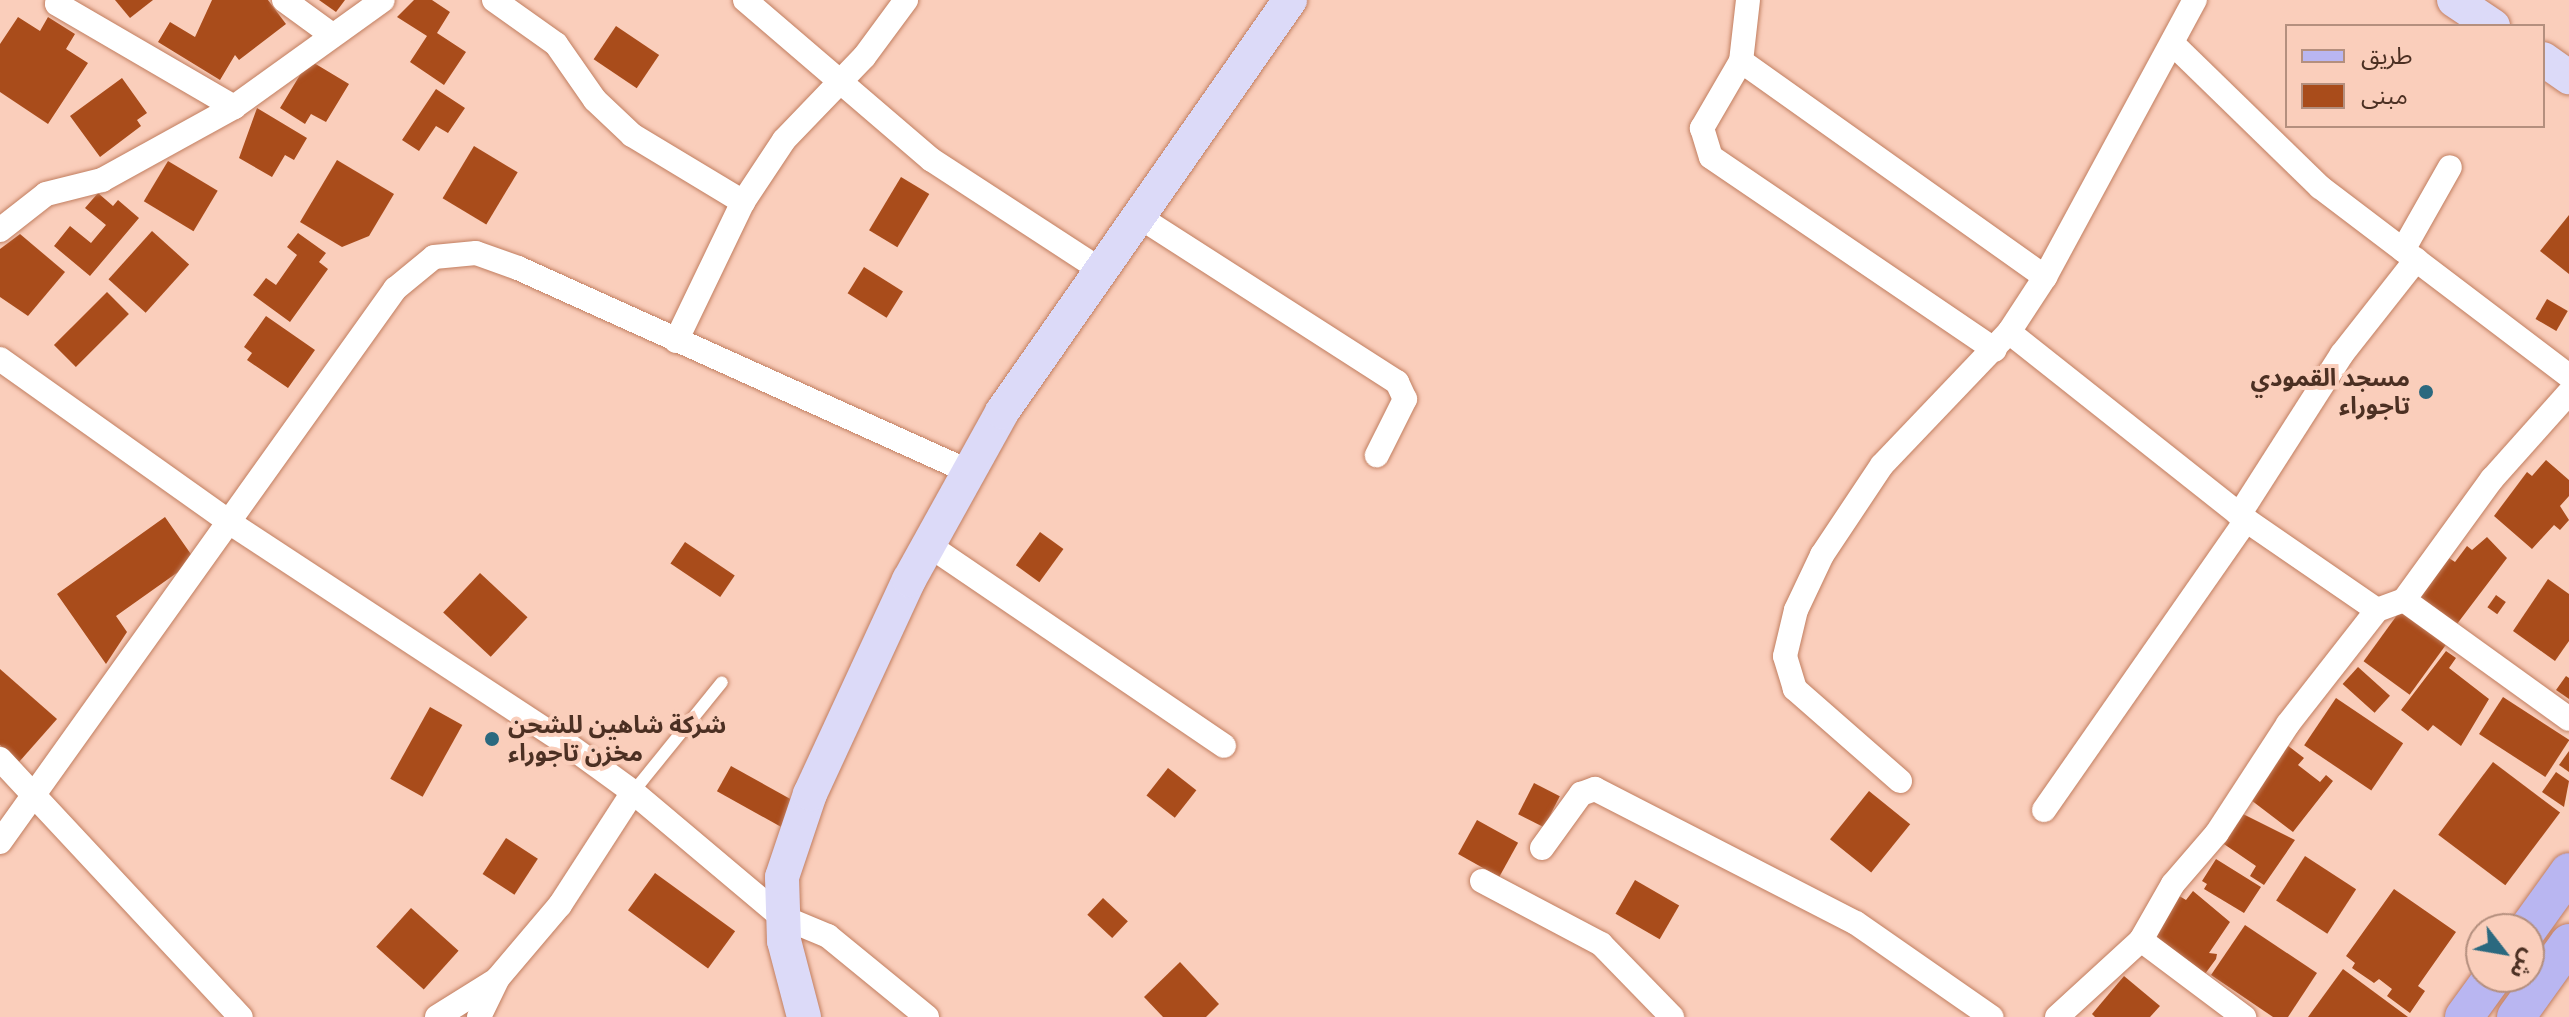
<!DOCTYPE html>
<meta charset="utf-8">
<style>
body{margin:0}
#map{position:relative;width:2569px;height:1017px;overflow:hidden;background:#facebb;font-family:Raleway,"Noto Sans Arabic",sans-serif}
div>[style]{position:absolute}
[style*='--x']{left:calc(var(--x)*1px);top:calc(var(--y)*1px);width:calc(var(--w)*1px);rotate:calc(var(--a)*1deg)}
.building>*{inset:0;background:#a94c1b;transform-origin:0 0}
.roads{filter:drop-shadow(0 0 2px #c17e60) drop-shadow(0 0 2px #c17e60)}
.lane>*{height:12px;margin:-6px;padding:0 6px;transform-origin:6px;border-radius:6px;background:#fff}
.street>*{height:24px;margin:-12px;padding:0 12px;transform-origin:12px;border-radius:12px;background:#fff}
.secondary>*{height:34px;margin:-17px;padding:0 17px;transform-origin:17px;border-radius:17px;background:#dcdaf8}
.primary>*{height:38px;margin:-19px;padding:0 19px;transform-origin:19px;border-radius:19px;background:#b9b6f1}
.dots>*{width:22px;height:22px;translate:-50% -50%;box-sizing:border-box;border:4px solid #facebb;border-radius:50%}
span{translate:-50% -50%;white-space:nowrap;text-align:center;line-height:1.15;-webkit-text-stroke:8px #facebb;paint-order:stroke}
.poi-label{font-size:24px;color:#4c3023;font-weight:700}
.right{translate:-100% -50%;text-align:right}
.left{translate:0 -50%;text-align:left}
.legend{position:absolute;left:2285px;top:24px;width:260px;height:104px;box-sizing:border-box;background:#facebb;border:2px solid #b48f7e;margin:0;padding:10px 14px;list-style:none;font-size:24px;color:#4c3023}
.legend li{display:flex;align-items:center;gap:16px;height:40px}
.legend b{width:40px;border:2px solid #b48f7e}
.north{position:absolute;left:2465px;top:913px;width:80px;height:80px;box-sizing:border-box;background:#facebb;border:2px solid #b48f7e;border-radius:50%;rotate:121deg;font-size:22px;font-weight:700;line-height:32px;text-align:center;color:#4c3023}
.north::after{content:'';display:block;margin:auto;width:28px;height:36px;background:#2b697f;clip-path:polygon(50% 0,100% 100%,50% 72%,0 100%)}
</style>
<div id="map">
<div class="building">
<i style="clip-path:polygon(115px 0,153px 0,130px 18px)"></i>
<i style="clip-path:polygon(212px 0,268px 0,286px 24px,239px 60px,235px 55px,220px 80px,158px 42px,170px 22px,195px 37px)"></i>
<i style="clip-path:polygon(319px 0,345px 0,336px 12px)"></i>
<i style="clip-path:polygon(414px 0,432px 0,450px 12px,437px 33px,466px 52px,444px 85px,410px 62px,427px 36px,397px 17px)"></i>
<i style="clip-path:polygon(18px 17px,40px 31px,48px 17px,75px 34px,66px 49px,88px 63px,48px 124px,0 92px,0 44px)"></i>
<i style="left:616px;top:26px;width:52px;height:40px;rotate:34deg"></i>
<i style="clip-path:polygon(309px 60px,349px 84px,326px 122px,311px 114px,305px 124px,280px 108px)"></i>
<i style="clip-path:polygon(122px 78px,147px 113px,137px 120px,141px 126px,100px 157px,70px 116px)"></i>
<i style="clip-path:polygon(436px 89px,465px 108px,448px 133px,436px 126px,419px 151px,402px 140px)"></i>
<i style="clip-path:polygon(257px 108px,307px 138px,294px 160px,285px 155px,272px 177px,239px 158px)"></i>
<i style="left:474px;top:146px;width:51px;height:61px;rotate:31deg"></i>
<i style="clip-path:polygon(337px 160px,394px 194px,369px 236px,342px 247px,300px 222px)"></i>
<i style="left:168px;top:161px;width:58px;height:47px;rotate:31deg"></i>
<i style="left:901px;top:177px;width:33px;height:62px;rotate:31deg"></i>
<i style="clip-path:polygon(98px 193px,113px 206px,118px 200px,139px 218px,90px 276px,54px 246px,70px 226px,91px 243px,106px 225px,85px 208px)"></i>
<i style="clip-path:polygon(2569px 215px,2569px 274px,2540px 251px)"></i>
<i style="left:152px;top:231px;width:50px;height:65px;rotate:42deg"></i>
<i style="clip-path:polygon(298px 233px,326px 253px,319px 262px,328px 269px,290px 322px,253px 295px,266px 278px,276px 285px,297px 255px,287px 247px)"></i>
<i style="clip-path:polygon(20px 234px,65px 272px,28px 316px,0 297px,0 249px)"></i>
<i style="left:864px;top:267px;width:46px;height:31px;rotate:32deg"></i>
<i style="left:107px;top:292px;width:31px;height:75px;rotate:45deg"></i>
<i style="left:2547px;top:299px;width:24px;height:23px;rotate:30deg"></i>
<i style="clip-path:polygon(266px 316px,315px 350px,288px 388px,247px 360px,252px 353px,244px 347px)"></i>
<i style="clip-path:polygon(2546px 460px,2569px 480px,2569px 496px,2560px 506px,2569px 520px,2560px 530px,2554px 525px,2532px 549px,2494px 516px,2527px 472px,2532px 476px)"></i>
<i style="clip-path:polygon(165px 517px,195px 560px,116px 616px,127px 632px,106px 664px,57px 594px)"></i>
<i style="left:1040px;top:532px;width:29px;height:41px;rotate:36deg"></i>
<i style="clip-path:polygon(2487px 537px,2507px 558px,2457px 624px,2420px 597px,2449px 558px,2455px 562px,2467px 546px,2472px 550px)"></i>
<i style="left:685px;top:542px;width:60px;height:26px;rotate:34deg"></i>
<i style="left:480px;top:573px;width:65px;height:54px;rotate:43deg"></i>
<i style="clip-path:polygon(2548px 579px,2569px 594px,2569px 641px,2555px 661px,2513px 631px)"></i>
<i style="left:2496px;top:595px;width:12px;height:15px;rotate:35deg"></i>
<i style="left:2400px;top:611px;width:57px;height:62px;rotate:36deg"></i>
<i style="clip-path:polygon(2446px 651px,2456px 658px,2449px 668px,2489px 699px,2461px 746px,2433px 725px,2428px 731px,2401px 710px)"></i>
<i style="left:2358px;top:667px;width:43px;height:23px;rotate:42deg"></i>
<i style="clip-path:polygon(0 669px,57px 719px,19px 762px,0 745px)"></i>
<i style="clip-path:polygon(2566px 676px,2569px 678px,2569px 699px,2556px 690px)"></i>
<i style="left:2503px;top:697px;width:79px;height:44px;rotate:33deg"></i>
<i style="left:2336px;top:698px;width:81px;height:57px;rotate:34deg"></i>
<i style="left:430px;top:707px;width:37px;height:82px;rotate:29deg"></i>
<i style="clip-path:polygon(2287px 745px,2304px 758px,2298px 765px,2320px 782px,2326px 775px,2333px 781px,2293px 832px,2247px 797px)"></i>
<i style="clip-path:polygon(2569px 751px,2569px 772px,2559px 765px)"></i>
<i style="left:2493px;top:762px;width:84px;height:91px;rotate:37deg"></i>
<i style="left:731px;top:766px;width:73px;height:29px;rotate:29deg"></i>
<i style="left:1168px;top:768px;width:36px;height:35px;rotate:38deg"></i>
<i style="clip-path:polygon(2556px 772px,2569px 781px,2564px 807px,2542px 792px)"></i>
<i style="left:1534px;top:783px;width:29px;height:35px;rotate:27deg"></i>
<i style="left:1869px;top:791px;width:53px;height:62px;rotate:39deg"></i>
<i style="clip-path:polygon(2241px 813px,2295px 840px,2264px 885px,2250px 876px,2256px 866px,2221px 842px)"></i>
<i style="left:1477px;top:820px;width:47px;height:39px;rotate:29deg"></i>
<i style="left:506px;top:838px;width:38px;height:43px;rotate:33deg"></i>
<i style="left:2305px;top:856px;width:61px;height:53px;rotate:33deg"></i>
<i style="clip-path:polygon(2216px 859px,2261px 887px,2244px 913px,2204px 889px,2207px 884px,2202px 881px)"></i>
<i style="left:655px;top:873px;width:99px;height:46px;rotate:36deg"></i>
<i style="left:1635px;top:880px;width:51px;height:39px;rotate:30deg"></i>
<i style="clip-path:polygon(2394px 889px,2456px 932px,2418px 986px,2425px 991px,2410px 1013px,2387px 996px,2392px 989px,2379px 979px,2374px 983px,2352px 968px,2355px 963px,2346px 956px)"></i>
<i style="clip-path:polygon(2193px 891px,2230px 922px,2209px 953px,2217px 954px,2216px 959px,2205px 974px,2148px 934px,2176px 894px,2186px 900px)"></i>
<i style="left:1103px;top:898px;width:34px;height:23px;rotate:43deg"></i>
<i style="left:411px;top:908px;width:64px;height:52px;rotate:42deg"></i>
<i style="clip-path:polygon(2245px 925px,2317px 973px,2288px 1017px,2273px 1017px,2211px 975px)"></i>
<i style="clip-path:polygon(1180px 962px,1219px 1004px,1206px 1017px,1163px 1017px,1144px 997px)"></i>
<i style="clip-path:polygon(2343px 969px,2408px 1017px,2308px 1017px)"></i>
<i style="clip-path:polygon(2124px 976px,2160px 1006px,2150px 1017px,2095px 1017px,2092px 1014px)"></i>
</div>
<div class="roads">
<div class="lane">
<i style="--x:633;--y:792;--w:141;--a:-51"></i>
</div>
<div class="street">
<i style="--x:59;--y:0;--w:4;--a:117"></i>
<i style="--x:57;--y:4;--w:205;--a:30.2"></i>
<i style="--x:284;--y:0;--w:59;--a:36.1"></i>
<i style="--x:494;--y:0;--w:76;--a:35.4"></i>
<i style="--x:556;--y:44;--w:68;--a:55.1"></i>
<i style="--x:595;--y:100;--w:51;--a:43.4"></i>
<i style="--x:632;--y:135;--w:130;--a:31.1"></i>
<i style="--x:745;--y:0;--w:246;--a:40.6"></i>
<i style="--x:932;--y:160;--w:202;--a:33.1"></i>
<i style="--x:1748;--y:0;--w:61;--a:96.5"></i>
<i style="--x:1741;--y:61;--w:78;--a:120.2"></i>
<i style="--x:1702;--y:128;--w:30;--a:73"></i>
<i style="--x:1711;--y:157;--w:343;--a:34.2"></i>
<i style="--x:2173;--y:44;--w:205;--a:44.2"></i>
<i style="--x:2320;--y:187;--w:313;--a:37.2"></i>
<i style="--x:1741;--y:61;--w:373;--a:35.4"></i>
<i style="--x:1138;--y:216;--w:308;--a:32.7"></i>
<i style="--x:1397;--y:382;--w:19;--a:65"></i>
<i style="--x:1405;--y:399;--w:63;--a:116.6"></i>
<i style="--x:0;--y:230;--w:58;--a:-38"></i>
<i style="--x:46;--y:194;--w:58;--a:-14"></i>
<i style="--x:102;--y:180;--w:151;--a:-28.9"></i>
<i style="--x:234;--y:107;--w:183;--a:-35.7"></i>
<i style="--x:2403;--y:250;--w:95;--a:-60.5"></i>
<i style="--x:2009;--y:332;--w:303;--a:38.4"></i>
<i style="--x:2246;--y:520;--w:159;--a:34.5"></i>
<i style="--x:2377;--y:610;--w:29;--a:-20"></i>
<i style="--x:2404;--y:600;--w:150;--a:-54"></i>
<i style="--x:2492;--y:479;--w:115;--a:-48.2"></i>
<i style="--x:676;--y:341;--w:154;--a:-64.3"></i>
<i style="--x:743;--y:202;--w:74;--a:-56.5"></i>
<i style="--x:784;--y:140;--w:115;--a:-46.1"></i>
<i style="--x:864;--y:57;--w:71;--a:-53.6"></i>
<i style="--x:0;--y:359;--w:285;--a:35.4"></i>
<i style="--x:232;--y:524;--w:401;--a:33.3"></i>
<i style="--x:567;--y:744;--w:82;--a:36"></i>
<i style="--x:633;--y:792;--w:192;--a:40.1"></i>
<i style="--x:780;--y:916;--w:52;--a:22.6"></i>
<i style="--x:828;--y:936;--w:128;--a:39.3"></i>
<i style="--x:2239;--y:515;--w:191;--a:-57.4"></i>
<i style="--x:2342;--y:354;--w:120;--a:-51.8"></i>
<i style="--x:927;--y:544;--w:359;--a:34.2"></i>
<i style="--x:2404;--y:600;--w:203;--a:35.8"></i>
<i style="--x:0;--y:759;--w:353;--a:47"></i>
<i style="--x:1900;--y:781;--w:140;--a:-138.8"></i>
<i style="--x:1795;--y:689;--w:34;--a:-107"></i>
<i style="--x:1785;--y:656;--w:47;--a:-76.6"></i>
<i style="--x:1796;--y:610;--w:61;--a:-64.7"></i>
<i style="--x:1822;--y:555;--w:108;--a:-56.3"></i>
<i style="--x:1882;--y:465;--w:184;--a:-46.3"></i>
<i style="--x:2009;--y:332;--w:66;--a:-56.8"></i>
<i style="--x:2045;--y:277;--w:315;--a:-61.6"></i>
<i style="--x:2044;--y:810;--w:353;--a:-55.1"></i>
<i style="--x:0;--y:842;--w:680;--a:-54.46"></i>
<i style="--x:395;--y:289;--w:50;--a:-39.4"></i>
<i style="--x:434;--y:257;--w:42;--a:-5.4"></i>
<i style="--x:476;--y:253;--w:45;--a:19.7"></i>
<i style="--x:518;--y:268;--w:491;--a:24.3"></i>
<i style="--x:1542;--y:848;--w:67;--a:-54.2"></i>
<i style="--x:1581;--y:794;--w:15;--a:-20"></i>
<i style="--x:1595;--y:789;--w:293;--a:27.2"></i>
<i style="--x:1856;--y:923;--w:165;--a:34.8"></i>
<i style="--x:1482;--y:881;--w:135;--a:27.9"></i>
<i style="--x:1601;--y:944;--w:102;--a:45.8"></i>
<i style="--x:2141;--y:940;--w:129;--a:36.8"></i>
<i style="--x:437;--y:1017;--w:70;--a:-32.1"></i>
<i style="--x:479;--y:1017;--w:43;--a:-64"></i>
<i style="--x:498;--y:978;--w:96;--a:-49.7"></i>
<i style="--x:560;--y:905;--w:135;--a:-57.1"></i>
<i style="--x:2057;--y:1017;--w:114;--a:-42.5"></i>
<i style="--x:2141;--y:940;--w:64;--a:-60.3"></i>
<i style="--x:2173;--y:884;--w:67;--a:-49.2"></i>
<i style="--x:2217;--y:833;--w:130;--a:-56.9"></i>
<i style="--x:2288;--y:724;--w:145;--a:-52"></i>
</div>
<div class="secondary">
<i style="--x:2454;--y:0;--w:47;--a:33.7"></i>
<i style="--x:2543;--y:59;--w:32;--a:35"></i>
<i style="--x:804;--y:1017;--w:79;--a:-104.7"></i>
<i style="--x:784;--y:941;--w:64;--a:-91.8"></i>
<i style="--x:782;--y:877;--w:88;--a:-71.4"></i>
<i style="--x:810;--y:794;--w:236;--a:-65.2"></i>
<i style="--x:909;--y:580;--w:192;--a:-61"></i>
<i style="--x:1002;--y:412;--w:503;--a:-55.05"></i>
</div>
<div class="primary">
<i style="--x:2528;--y:929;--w:70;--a:-54.3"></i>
<i style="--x:2464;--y:1017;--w:49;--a:-54.1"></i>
<i style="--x:2516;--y:1017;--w:91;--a:-54.4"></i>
</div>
</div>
<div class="dots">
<i style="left:2426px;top:392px;background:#2b697f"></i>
<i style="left:492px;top:739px;background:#2b697f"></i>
</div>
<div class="poi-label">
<span class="right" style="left:2410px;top:392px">مسجد القمودي<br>تاجوراء</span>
<span class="left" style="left:508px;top:739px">شركة شاهين للشحن<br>مخزن تاجوراء</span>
</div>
<ul class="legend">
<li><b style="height:10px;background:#b9b6f1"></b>طريق</li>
<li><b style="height:22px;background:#a94c1b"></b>مبنى</li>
</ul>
<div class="north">ش</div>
</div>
